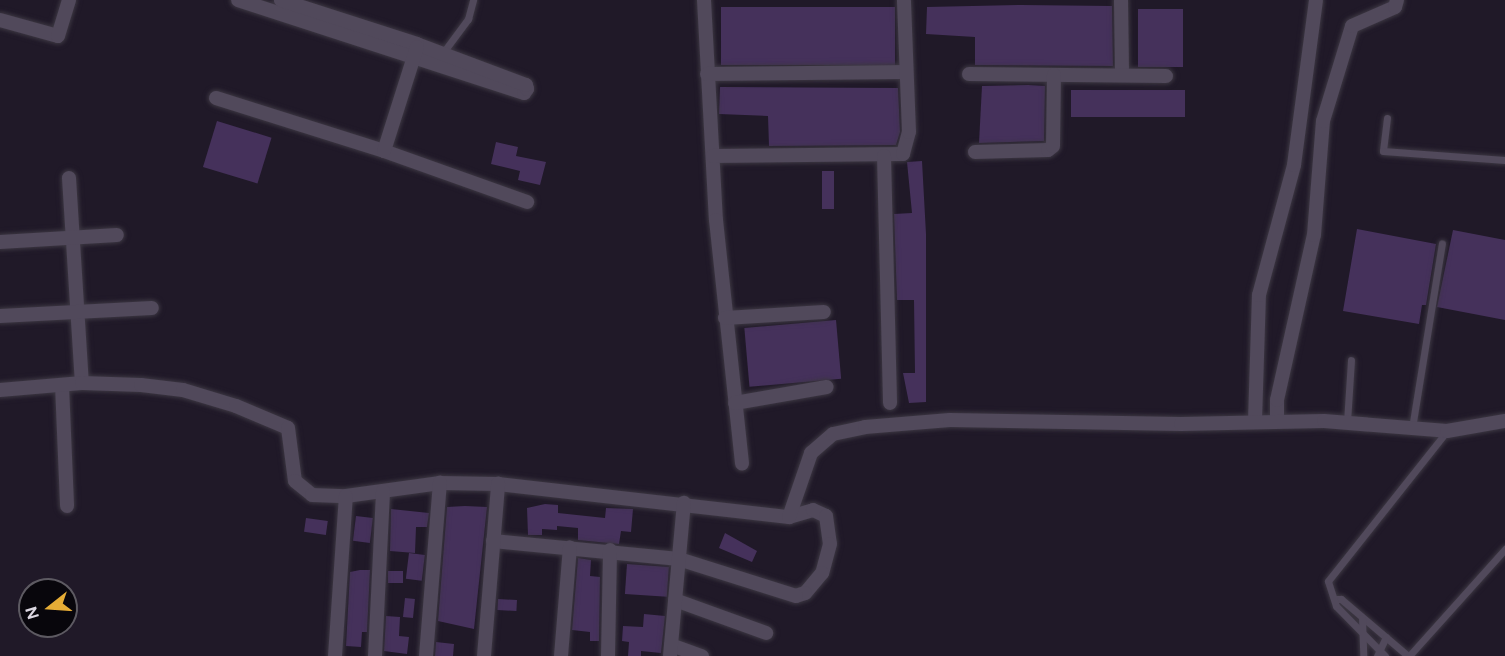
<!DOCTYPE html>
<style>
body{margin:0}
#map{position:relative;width:1505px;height:656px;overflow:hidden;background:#201928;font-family:Figtree,sans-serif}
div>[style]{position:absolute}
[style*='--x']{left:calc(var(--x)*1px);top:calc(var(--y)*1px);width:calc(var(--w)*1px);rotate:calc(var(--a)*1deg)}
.building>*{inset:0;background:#45315b;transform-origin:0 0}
.roads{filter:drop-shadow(0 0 2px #3c3742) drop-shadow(0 0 2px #3c3742)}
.service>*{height:7px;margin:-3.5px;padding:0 3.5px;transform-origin:3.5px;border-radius:3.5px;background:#51495b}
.minor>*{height:14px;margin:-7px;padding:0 7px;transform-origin:7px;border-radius:7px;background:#51495b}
span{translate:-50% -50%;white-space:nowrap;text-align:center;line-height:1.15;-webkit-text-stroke:4.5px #08060c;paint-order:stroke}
.north{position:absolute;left:18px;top:578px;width:60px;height:60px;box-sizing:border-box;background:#08060c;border:2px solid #5d5a62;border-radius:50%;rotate:253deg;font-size:16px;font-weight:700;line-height:24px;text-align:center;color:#dcd7e2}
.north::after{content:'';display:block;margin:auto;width:21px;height:27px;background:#e6ac36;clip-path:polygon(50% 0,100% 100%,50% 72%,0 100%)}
</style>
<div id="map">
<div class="building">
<i style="clip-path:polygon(1021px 5px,1112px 6px,1113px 66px,975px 65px,975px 37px,926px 34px,927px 7px)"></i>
<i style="left:721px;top:7px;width:174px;height:58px"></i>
<i style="left:1138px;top:9px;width:45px;height:58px"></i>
<i style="clip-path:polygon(1028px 85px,1045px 86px,1044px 141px,979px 143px,982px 86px)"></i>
<i style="clip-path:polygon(720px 87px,898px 88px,900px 132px,896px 145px,769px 146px,768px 116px,719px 114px)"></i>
<i style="left:1071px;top:90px;width:114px;height:27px"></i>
<i style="left:217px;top:121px;width:57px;height:48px;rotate:17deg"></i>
<i style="clip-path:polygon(496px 142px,518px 147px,516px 156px,546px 162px,540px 185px,518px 180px,520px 171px,491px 164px)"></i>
<i style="clip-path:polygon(922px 161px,926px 234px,926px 402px,909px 403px,903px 373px,915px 373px,914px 300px,897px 300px,894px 214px,912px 213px,907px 162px)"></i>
<i style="left:822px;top:171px;width:12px;height:38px"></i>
<i style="clip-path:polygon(1357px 229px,1436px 244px,1426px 305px,1422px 305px,1419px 324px,1343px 311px)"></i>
<i style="clip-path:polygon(1453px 230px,1505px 240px,1505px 320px,1437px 307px)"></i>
<i style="left:836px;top:320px;width:59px;height:92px;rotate:85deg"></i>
<i style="clip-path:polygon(545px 504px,558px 505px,558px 513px,605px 518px,606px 508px,633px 509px,631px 532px,621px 531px,619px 544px,578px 540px,578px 528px,557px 526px,557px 530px,542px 529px,542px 535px,528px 535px,527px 508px)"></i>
<i style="clip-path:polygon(465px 506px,487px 507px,474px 629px,438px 621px,447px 507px)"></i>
<i style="clip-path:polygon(391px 509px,429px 513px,427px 527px,416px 527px,415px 553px,390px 551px)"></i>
<i style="left:356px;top:516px;width:17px;height:25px;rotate:7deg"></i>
<i style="left:306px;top:518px;width:22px;height:14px;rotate:8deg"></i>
<i style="clip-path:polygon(725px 533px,757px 551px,752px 562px,719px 548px)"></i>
<i style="left:409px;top:553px;width:16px;height:26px;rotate:7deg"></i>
<i style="clip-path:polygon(578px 558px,591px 560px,590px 576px,600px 577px,599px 641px,590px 641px,590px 632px,572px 630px)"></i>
<i style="left:627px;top:564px;width:42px;height:30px;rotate:4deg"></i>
<i style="clip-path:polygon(360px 570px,370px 570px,367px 632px,362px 632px,361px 647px,346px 646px,350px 572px)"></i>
<i style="left:388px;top:571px;width:15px;height:12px"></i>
<i style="left:405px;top:598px;width:10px;height:19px;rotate:6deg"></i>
<i style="left:498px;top:599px;width:19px;height:11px;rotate:3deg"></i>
<i style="clip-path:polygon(644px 614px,665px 616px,661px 653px,641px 651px,641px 656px,628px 656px,629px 642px,622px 641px,623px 626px,643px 627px)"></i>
<i style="clip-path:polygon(386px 616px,400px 617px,399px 636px,409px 637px,407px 654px,384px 651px)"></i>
<i style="clip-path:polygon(436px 642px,454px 644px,453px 656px,435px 656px)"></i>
</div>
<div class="roads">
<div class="service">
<i style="--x:442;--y:54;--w:44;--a:-53.4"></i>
<i style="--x:468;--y:19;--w:20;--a:-75"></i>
<i style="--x:1387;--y:118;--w:33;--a:97"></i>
<i style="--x:1383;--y:151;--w:122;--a:4.2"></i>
<i style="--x:1347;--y:422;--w:62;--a:-86.3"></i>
<i style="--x:1412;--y:428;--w:187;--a:-80.8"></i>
<i style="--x:1335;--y:599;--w:6;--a:0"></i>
<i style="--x:1341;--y:599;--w:88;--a:40.4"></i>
<i style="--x:1362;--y:618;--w:38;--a:88"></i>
<i style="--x:1377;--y:656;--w:21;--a:-65"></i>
<i style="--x:1385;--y:656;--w:70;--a:-134.4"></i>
<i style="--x:1336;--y:606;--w:26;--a:-108"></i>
<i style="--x:1328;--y:581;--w:191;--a:-51.6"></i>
<i style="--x:1409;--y:656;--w:144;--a:-48.1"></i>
</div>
<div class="minor">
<i style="--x:238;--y:0;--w:301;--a:18"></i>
<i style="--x:524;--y:93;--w:5;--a:-53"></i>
<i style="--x:527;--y:89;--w:4;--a:-104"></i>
<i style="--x:526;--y:85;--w:116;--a:-159.4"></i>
<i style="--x:417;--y:44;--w:143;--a:-162.1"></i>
<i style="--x:704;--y:0;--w:220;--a:86.9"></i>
<i style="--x:716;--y:220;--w:245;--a:83.9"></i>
<i style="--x:1121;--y:0;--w:74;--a:89.2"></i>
<i style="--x:0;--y:20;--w:60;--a:15.4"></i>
<i style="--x:58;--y:36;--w:38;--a:-73"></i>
<i style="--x:707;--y:74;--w:198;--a:-0.6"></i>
<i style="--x:969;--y:74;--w:197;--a:0.6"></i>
<i style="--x:216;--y:98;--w:176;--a:17.5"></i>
<i style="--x:384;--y:151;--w:152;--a:19.6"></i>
<i style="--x:384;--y:151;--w:109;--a:-72.4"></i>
<i style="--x:975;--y:152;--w:73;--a:-1.6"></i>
<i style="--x:1048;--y:150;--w:6;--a:-39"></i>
<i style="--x:1053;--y:146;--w:71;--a:-89.2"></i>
<i style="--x:713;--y:156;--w:190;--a:-0.6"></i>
<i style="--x:903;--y:154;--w:23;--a:-75"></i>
<i style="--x:909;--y:132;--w:132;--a:-92.2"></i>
<i style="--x:884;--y:156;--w:247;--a:88.6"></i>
<i style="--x:69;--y:178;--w:205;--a:86.4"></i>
<i style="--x:0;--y:242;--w:117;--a:-3.4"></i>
<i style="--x:0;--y:316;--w:152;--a:-3"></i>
<i style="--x:725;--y:318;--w:99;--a:-3.5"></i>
<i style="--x:62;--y:385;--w:121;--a:87.6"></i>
<i style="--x:0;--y:390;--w:82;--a:-4.9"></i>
<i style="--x:82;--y:383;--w:59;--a:1.9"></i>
<i style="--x:141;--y:385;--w:42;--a:6.8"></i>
<i style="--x:183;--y:390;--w:55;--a:16.8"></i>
<i style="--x:236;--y:406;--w:56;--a:22.9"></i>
<i style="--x:288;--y:428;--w:53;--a:82.5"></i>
<i style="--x:295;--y:481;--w:22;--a:39"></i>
<i style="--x:312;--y:495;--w:34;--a:2"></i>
<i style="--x:346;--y:496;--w:95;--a:-7.9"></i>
<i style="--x:440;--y:483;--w:58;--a:1"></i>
<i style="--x:498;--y:484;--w:293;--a:6.5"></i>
<i style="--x:789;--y:517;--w:25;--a:-16"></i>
<i style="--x:813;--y:510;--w:14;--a:25"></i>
<i style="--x:826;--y:516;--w:28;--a:82"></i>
<i style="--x:830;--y:544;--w:30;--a:105"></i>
<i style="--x:822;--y:573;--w:26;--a:130"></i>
<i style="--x:805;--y:593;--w:9;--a:162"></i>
<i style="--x:796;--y:596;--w:123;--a:-162.5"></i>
<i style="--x:679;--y:559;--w:187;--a:-174.5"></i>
<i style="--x:735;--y:403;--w:93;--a:-9.9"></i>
<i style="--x:1255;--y:421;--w:126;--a:-88.2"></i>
<i style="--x:1259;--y:295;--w:135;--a:-74.9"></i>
<i style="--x:1294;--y:165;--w:166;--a:-82.4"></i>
<i style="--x:1277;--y:421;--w:21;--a:-90"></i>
<i style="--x:1277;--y:400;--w:169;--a:-77.4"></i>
<i style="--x:1314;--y:235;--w:114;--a:-85.5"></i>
<i style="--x:1323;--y:121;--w:99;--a:-73"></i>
<i style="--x:1352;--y:26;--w:47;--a:-23.8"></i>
<i style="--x:1395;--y:7;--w:7;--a:-74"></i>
<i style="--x:789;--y:517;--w:68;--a:-71"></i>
<i style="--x:811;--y:453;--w:29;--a:-41"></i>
<i style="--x:833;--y:434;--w:33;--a:-12"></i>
<i style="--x:865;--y:427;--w:85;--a:-4.7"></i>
<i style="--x:950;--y:420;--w:231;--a:1"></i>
<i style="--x:1181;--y:424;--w:143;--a:-1.2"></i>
<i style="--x:1324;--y:421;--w:123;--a:4.6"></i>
<i style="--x:1447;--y:431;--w:59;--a:-9.8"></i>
<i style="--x:675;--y:600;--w:97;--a:19.9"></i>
<i style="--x:671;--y:645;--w:33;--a:20"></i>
<i style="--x:335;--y:656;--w:160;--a:-86.1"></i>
<i style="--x:375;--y:656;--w:165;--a:-87.2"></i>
<i style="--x:426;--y:656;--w:174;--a:-85.4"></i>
<i style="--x:484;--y:656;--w:173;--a:-85.3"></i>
<i style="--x:561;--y:656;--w:109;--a:-85.3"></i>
<i style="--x:608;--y:656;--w:106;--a:-88.9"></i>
<i style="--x:670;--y:656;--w:154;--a:-84.8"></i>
</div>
</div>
<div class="north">N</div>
</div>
